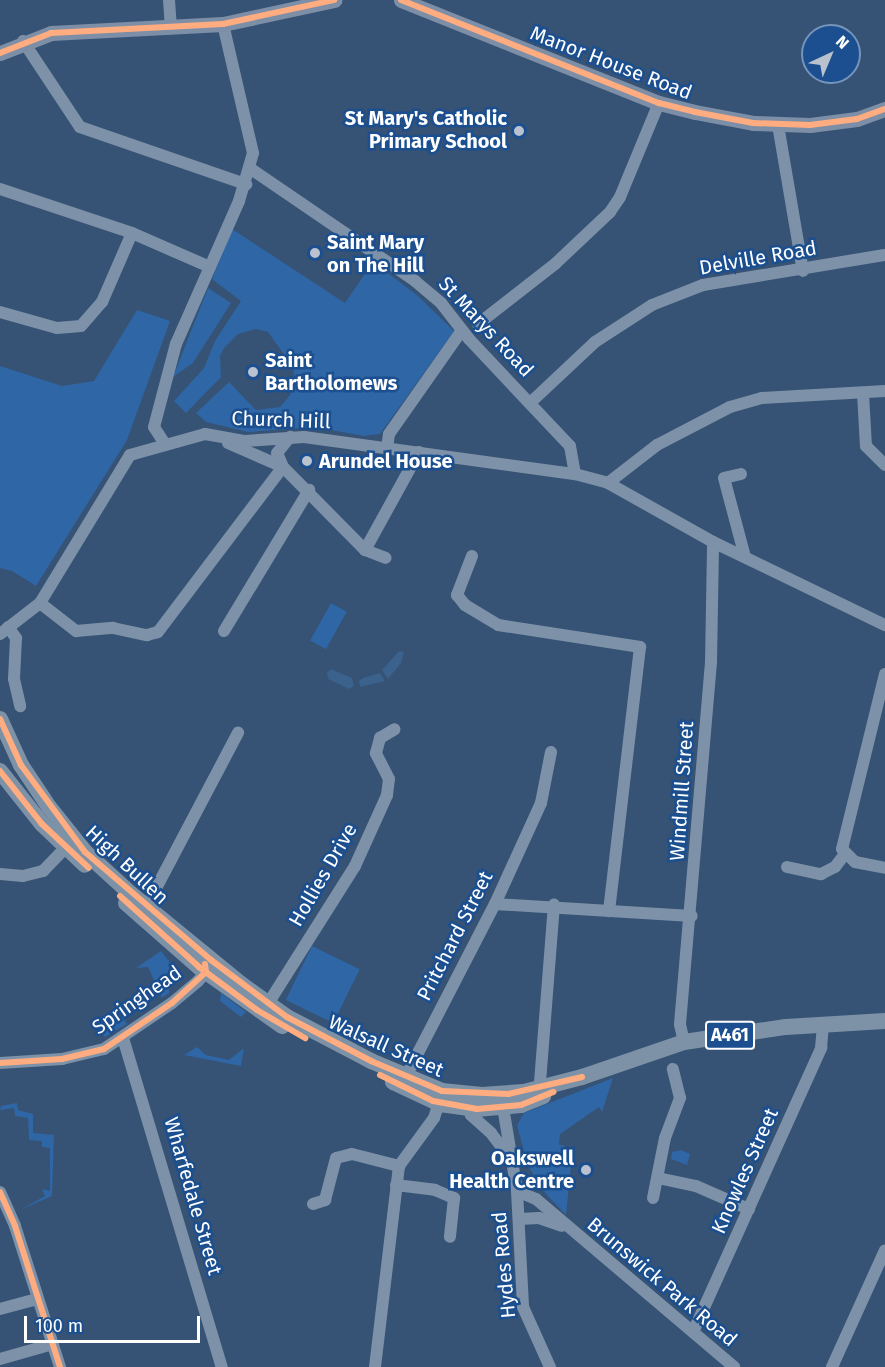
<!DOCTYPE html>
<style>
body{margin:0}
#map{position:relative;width:885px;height:1367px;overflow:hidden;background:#365274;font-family:"Fira Sans",sans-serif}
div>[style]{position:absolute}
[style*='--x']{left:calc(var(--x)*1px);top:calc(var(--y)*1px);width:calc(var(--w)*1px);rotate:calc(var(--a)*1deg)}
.green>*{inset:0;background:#2f66a5;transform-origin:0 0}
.water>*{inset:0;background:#3b618d}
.minor>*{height:12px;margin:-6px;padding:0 6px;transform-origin:6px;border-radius:6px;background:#7d92a8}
.major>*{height:15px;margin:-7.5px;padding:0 7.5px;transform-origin:7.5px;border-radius:7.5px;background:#7d8ea7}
.highway>*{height:16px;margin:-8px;padding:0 8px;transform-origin:8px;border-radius:8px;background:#7e92a7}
.cycleway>*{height:6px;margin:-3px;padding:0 3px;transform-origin:3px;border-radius:3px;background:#ffac80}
.dots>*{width:16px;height:16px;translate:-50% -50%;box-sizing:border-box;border:3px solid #1b4f8f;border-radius:50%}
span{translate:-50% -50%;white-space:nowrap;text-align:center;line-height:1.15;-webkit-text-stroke:5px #1b4f8f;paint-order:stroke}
.shield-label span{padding:2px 4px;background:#1b4f8f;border:2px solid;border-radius:4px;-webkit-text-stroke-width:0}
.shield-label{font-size:18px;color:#fff;font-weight:700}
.street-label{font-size:20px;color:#fff}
.poi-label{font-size:20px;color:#fff;font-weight:700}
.right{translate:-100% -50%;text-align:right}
.left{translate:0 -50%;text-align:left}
.north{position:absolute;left:801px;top:24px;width:60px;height:60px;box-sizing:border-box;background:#1b4f8f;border:2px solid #7695bc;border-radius:50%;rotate:44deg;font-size:16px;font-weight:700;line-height:24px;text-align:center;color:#fff}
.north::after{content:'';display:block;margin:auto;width:21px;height:27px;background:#b9c2ce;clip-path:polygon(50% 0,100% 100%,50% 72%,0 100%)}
.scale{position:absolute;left:24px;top:1316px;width:176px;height:27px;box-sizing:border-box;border:3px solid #fff;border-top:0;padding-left:8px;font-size:18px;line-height:21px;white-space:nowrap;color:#fff;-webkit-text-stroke:4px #1b4f8f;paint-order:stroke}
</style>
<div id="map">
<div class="green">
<i style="clip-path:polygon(232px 229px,345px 303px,373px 262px,417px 295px,454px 331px,380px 434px,364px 436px,314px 427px,248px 432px,206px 422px,196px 413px,229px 382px,256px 410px,280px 407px,290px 395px,295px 382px,293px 367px,268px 332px,256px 329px,238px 334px,224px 348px,220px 356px,221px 377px,186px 413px,174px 401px,204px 368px,215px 341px,241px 301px,212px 279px)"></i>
<i style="clip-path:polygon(208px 288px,231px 303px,193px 363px,173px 377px)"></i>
<i style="clip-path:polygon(137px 310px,170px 321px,127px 440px,36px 586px,12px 571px,0 568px,0 366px,62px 386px,94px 381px)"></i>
<i style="left:331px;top:603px;width:18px;height:43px;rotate:29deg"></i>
<i style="left:312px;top:946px;width:53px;height:60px;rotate:26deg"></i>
<i style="clip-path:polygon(161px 951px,169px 961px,169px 993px,162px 998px,148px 967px,136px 968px)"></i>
<i style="clip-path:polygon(221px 993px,246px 1012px,241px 1017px,220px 1001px)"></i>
<i style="clip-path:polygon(122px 1017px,127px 1024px,105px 1037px,95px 1022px,98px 1020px,104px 1029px)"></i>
<i style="clip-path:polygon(197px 1047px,206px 1055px,229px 1060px,244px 1048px,241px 1066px,184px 1055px)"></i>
<i style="clip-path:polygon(613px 1078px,602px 1112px,599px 1107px,560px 1134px,559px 1145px,564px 1145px,566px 1155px,572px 1156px,566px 1215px,546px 1194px,528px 1166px,517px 1125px,524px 1113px)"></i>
<i style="clip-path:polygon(17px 1103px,18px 1110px,33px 1114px,33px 1133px,54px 1135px,52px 1196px,20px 1210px,45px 1196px,42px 1189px,50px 1191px,50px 1148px,42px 1147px,42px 1141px,29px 1140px,28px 1118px,15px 1116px,14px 1108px,0 1110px,1px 1106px)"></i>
<i style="clip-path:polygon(681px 1150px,690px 1154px,687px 1165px,671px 1159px,672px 1152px)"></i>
</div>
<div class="water">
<i style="clip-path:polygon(399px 651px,404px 652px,401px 663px,388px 679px,382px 670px)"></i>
<i style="clip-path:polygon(331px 669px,352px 678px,354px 686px,349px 689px,328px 679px,327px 673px)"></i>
<i style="clip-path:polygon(380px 673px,385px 681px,360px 687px,359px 681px,363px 678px)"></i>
</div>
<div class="minor">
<i style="--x:169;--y:0;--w:28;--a:86"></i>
<i style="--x:23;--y:41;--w:103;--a:56.5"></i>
<i style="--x:80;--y:127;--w:176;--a:19"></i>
<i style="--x:778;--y:125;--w:148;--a:80.3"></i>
<i style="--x:251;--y:169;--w:199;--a:34.3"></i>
<i style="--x:415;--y:281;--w:34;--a:40"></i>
<i style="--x:441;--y:303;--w:46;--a:52.1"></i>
<i style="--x:469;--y:339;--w:147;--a:46.7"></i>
<i style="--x:570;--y:446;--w:28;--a:80"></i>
<i style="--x:0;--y:189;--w:139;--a:18.4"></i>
<i style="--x:132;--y:233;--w:85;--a:23.6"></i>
<i style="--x:0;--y:312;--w:59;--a:15.7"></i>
<i style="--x:57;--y:328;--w:24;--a:-5"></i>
<i style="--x:81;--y:326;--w:32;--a:-49"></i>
<i style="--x:102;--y:302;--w:75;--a:-66.5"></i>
<i style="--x:478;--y:324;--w:98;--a:-37.9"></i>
<i style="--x:555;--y:264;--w:76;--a:-43.4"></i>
<i style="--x:610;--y:212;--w:18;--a:-56"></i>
<i style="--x:620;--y:197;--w:102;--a:-67.5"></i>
<i style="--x:863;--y:393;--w:53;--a:86.8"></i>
<i style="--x:866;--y:446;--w:27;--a:45"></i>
<i style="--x:530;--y:403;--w:89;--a:-43.2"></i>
<i style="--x:595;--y:342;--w:68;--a:-33"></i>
<i style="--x:652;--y:305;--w:55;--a:-21.4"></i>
<i style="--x:703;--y:285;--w:184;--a:-9.4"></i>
<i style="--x:228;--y:443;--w:60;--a:23.6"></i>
<i style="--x:283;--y:467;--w:117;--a:45.3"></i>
<i style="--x:365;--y:550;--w:22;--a:21"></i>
<i style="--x:165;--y:444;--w:20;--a:-123"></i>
<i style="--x:154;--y:427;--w:86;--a:-75.2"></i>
<i style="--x:176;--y:344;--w:156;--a:-66.2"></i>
<i style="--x:239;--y:201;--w:50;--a:-73.7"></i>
<i style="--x:253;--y:153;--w:132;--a:-103.1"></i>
<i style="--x:387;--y:448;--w:14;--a:-82"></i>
<i style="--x:389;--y:434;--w:127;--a:-54.9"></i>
<i style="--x:283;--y:467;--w:15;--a:-113"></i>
<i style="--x:277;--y:453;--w:21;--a:-51"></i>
<i style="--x:741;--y:474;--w:17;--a:167"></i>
<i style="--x:724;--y:478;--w:82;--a:75.1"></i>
<i style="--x:608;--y:483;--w:62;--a:-37.8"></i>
<i style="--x:657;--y:445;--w:82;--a:-27.5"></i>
<i style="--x:730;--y:407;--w:33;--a:-16"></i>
<i style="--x:762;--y:398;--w:123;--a:-3.3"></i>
<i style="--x:365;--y:550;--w:112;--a:-61.1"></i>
<i style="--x:472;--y:556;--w:42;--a:111"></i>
<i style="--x:457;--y:595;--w:13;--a:51"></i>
<i style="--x:465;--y:605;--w:39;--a:31"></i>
<i style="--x:498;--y:625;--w:144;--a:8.8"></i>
<i style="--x:640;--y:647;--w:266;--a:96.7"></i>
<i style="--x:40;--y:603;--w:46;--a:37.9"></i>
<i style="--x:76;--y:631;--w:37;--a:-5"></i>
<i style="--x:113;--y:628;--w:35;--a:12"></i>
<i style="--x:147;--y:635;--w:11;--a:-15"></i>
<i style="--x:158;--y:632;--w:207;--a:-52.9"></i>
<i style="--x:8;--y:627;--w:14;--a:54"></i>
<i style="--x:16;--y:638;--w:41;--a:92.8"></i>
<i style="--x:14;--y:679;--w:28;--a:77"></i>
<i style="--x:224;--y:631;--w:165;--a:-58.9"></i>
<i style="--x:0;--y:634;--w:51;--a:-37.8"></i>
<i style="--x:40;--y:603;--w:173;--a:-58.7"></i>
<i style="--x:130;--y:455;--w:78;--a:-15.6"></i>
<i style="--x:205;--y:434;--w:41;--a:9.9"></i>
<i style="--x:245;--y:441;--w:59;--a:-3.9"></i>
<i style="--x:304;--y:437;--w:274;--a:7.8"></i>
<i style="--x:575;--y:474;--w:34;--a:15"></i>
<i style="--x:608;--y:483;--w:120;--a:29.3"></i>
<i style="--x:713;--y:542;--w:191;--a:25.8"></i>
<i style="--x:885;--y:674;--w:180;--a:103.8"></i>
<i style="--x:842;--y:849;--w:18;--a:45"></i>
<i style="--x:855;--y:862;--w:31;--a:11"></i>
<i style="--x:787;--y:867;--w:35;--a:12"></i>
<i style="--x:821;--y:874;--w:16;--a:-27"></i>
<i style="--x:835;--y:867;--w:15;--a:-53"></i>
<i style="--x:0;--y:874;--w:23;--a:5"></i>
<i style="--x:23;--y:876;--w:21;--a:-14"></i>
<i style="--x:43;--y:871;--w:32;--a:-46"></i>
<i style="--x:65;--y:848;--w:8;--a:-76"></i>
<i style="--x:495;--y:904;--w:197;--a:3.5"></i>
<i style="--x:143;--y:913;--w:204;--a:-62.2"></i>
<i style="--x:264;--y:1010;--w:170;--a:-57.7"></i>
<i style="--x:355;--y:866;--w:78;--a:-65.7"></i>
<i style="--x:387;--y:795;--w:16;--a:-83"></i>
<i style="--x:389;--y:779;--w:29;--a:-117"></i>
<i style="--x:376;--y:753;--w:16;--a:-75"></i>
<i style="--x:380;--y:738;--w:17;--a:-31"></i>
<i style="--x:123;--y:1038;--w:344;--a:73.3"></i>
<i style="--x:684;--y:1042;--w:18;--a:-103"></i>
<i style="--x:680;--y:1024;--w:363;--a:-85.1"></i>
<i style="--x:711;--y:662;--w:120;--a:-89"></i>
<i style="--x:0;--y:1063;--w:62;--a:-3.7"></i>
<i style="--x:62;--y:1059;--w:43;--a:-13.4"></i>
<i style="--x:104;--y:1049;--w:82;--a:-34.1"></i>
<i style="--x:172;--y:1003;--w:34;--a:-40"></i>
<i style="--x:198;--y:981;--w:12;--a:-48"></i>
<i style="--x:206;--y:972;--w:8;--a:-90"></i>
<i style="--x:403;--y:1082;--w:200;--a:-62.7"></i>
<i style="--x:495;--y:904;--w:111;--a:-65.5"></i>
<i style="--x:541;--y:803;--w:52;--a:-78.9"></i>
<i style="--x:539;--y:1095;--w:191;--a:-85.5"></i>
<i style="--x:502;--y:1101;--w:91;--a:80.5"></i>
<i style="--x:517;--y:1191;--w:116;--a:87"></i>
<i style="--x:523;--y:1307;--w:66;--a:65.8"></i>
<i style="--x:465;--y:1102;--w:14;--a:65"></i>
<i style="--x:471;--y:1115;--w:27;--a:42"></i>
<i style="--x:491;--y:1133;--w:35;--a:53"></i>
<i style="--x:658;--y:1178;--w:39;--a:12"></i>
<i style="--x:696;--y:1186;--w:58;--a:23.5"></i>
<i style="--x:396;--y:1185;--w:39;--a:7"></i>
<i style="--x:435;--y:1190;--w:21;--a:23"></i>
<i style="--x:454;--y:1198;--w:39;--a:96"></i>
<i style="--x:517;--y:1191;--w:21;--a:23"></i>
<i style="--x:536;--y:1199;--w:260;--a:40.3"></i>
<i style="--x:0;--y:1192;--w:37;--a:66"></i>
<i style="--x:15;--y:1226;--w:148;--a:72.3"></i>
<i style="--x:653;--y:1198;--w:61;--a:-78.7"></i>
<i style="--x:665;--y:1138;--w:43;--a:-69.4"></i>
<i style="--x:680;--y:1098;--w:30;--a:-104"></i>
<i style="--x:313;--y:1204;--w:13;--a:-18"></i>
<i style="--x:325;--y:1200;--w:43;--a:-75.3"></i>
<i style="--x:336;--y:1158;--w:16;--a:-14"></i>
<i style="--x:352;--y:1154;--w:49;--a:14.3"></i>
<i style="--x:519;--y:1219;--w:20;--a:-3"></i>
<i style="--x:539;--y:1218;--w:24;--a:19"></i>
<i style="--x:0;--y:1309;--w:39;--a:-15"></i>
<i style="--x:693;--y:1332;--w:312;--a:-65.7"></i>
<i style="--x:821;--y:1048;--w:24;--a:-85"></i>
<i style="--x:0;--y:1359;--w:55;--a:-15.8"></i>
<i style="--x:375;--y:1367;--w:202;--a:-83.2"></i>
<i style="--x:399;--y:1166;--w:59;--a:-53.9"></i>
<i style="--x:434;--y:1118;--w:22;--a:-72"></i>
<i style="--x:832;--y:1367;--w:128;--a:-65.6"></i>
</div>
<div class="major">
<i style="--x:401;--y:0;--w:278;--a:21.8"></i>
<i style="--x:659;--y:103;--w:37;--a:14"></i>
<i style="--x:695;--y:112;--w:59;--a:10.7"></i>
<i style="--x:753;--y:123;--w:57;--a:2"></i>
<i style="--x:810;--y:125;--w:47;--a:-7.3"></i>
<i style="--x:857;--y:119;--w:30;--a:-20"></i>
<i style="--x:0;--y:53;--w:55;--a:-21.4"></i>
<i style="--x:51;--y:33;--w:172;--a:-3"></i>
<i style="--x:223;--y:24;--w:114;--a:-12.2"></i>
</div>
<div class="highway">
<i style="--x:0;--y:719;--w:51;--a:65.5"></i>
<i style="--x:21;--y:765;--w:50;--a:56.3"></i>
<i style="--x:49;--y:807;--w:58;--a:51.3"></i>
<i style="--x:85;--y:852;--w:62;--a:42.4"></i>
<i style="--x:131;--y:894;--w:142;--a:39.3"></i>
<i style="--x:241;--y:984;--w:57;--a:35.7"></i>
<i style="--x:287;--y:1017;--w:95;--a:27.6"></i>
<i style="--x:371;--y:1061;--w:77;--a:22.9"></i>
<i style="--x:442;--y:1091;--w:40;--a:5.7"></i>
<i style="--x:482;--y:1095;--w:42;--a:-4.1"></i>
<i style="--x:524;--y:1092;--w:60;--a:-14.5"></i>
<i style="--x:582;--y:1077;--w:108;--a:-18.9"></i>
<i style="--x:684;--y:1042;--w:103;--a:-8.4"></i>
<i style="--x:786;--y:1027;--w:99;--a:-3.5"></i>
<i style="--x:0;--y:771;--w:68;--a:51.6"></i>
<i style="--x:42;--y:824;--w:59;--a:43.6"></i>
<i style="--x:126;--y:903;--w:97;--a:41.2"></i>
<i style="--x:199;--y:967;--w:102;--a:35.4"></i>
<i style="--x:393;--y:1082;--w:52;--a:25.1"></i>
<i style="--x:440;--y:1104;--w:37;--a:8"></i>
<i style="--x:477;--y:1109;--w:44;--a:-5.2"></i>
<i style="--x:521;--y:1105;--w:24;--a:-22"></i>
</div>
<div class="cycleway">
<i style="--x:401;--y:0;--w:278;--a:21.8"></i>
<i style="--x:659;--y:103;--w:37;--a:14"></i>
<i style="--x:695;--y:112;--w:59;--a:10.7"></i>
<i style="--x:753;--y:123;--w:57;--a:2"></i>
<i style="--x:810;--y:125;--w:47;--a:-7.3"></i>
<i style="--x:857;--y:119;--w:30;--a:-20"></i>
<i style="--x:0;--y:53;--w:55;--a:-21.4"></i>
<i style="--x:51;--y:33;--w:172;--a:-3"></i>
<i style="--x:223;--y:24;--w:114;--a:-12.2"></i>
<i style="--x:0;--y:719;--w:51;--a:65.5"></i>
<i style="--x:21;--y:765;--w:108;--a:53.7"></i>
<i style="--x:85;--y:852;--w:166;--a:40.6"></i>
<i style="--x:211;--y:960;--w:95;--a:36.9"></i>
<i style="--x:287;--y:1017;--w:95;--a:27.6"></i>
<i style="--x:371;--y:1061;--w:77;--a:22.9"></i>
<i style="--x:442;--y:1091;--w:66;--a:2.6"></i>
<i style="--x:508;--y:1094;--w:76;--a:-12.9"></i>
<i style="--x:0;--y:771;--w:68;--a:51.6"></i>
<i style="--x:42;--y:824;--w:64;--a:43.1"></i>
<i style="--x:120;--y:896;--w:106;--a:41.9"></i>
<i style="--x:199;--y:967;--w:72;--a:36.6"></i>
<i style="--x:257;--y:1010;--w:56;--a:30.3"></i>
<i style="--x:0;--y:1063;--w:62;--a:-3.7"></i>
<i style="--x:62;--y:1059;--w:43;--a:-13.4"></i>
<i style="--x:104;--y:1049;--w:82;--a:-34.1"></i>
<i style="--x:172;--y:1003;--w:46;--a:-42.4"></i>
<i style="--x:206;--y:972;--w:8;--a:-97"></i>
<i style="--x:380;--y:1075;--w:59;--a:26.1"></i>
<i style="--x:433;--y:1101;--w:45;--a:10.3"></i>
<i style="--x:477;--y:1109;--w:44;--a:-5.2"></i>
<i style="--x:521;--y:1105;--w:35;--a:-22"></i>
<i style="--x:0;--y:1192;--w:37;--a:66"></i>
<i style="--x:15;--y:1226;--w:148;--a:72.3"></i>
</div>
<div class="dots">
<i style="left:519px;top:131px;background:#b9c2ce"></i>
<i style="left:315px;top:253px;background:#b9c2ce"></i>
<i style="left:253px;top:372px;background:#b9c2ce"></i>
<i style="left:307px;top:461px;background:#b9c2ce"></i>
<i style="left:586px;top:1170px;background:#b9c2ce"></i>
</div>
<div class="shield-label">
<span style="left:730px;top:1035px">A461</span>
</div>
<div class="street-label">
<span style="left:611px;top:63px;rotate:21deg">Manor House Road</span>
<span style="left:758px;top:258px;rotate:-10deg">Delville Road</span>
<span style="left:486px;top:327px;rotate:47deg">St Marys Road</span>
<span style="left:281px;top:420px;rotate:2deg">Church Hill</span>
<span style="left:682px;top:791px;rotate:-86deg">Windmill Street</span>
<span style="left:127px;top:865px;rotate:43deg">High Bullen</span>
<span style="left:323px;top:875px;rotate:-60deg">Hollies Drive</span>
<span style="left:455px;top:936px;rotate:-63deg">Pritchard Street</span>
<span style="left:137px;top:1000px;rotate:-35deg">Springhead</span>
<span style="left:386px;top:1046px;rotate:24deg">Walsall Street</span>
<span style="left:745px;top:1171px;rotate:-66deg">Knowles Street</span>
<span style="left:193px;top:1196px;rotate:74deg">Wharfedale Street</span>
<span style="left:504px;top:1265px;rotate:-95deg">Hydes Road</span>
<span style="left:662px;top:1282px;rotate:40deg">Brunswick Park Road</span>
</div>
<div class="poi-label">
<span class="right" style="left:507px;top:130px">St Mary's Catholic<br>Primary School</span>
<span class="left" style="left:327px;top:254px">Saint Mary<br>on The Hill</span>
<span class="left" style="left:265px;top:372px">Saint<br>Bartholomews</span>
<span class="left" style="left:319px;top:461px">Arundel House</span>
<span class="right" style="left:574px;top:1170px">Oakswell<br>Health Centre</span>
</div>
<div class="north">N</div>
<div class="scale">100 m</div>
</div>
